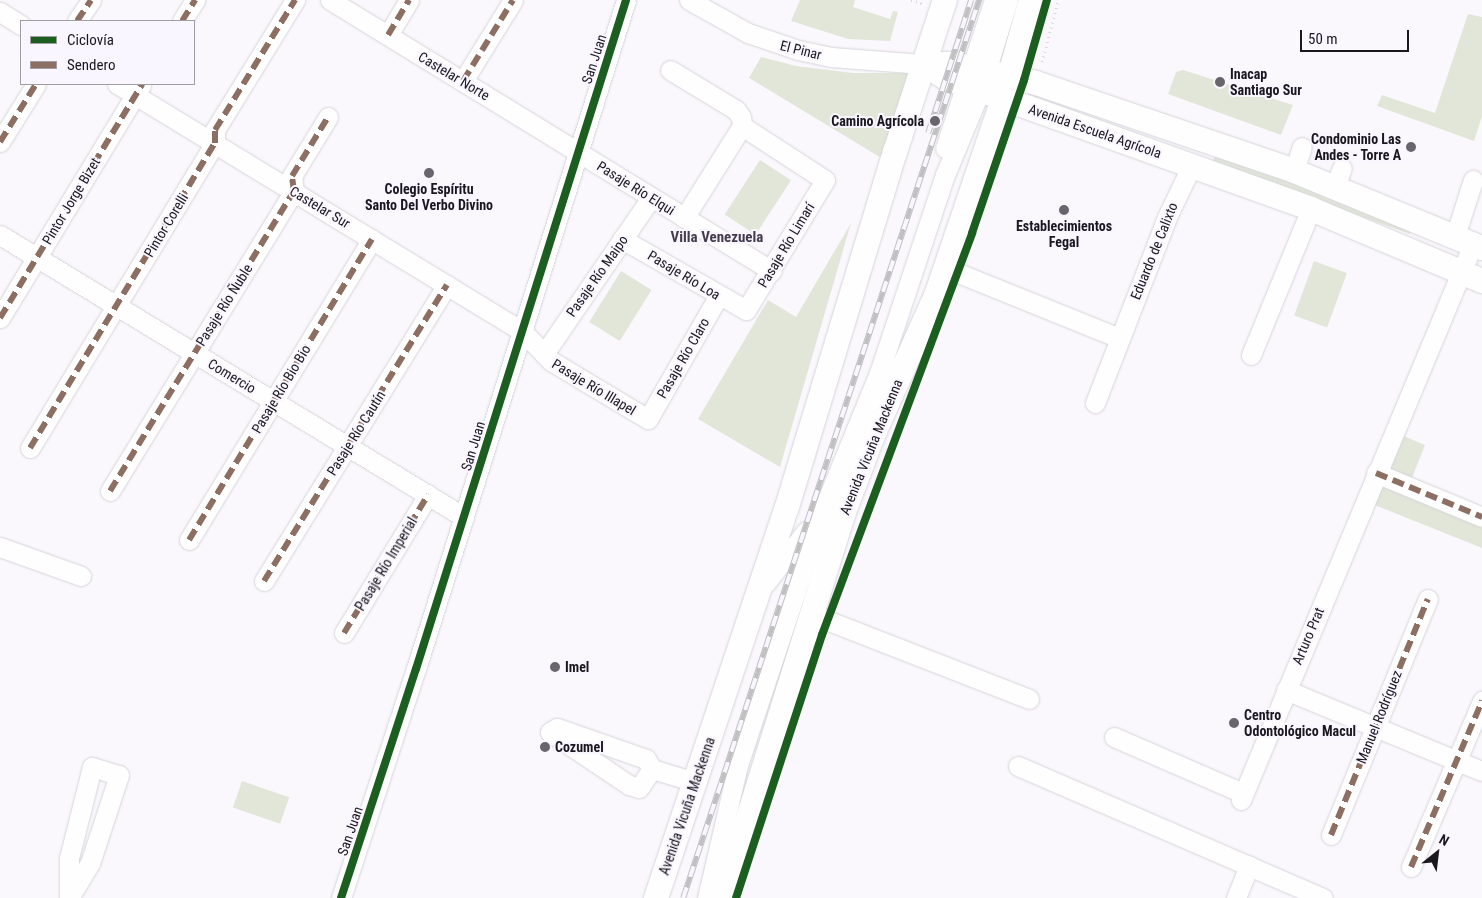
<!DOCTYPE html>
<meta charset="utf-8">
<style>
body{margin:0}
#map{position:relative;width:1482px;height:898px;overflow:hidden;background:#faf8fd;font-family:"Roboto Condensed",sans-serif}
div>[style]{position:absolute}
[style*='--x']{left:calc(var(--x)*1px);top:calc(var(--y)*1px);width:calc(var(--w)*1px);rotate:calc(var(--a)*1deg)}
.green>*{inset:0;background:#e1e6d9;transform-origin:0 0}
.path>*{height:2.5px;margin-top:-1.25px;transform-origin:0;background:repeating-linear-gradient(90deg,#d9d9da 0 1px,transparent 0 5px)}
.roads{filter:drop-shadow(0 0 1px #d6d4da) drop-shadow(0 0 1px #d6d4da)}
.minor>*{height:19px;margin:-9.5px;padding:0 9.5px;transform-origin:9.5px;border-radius:9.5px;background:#fefeff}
.major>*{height:24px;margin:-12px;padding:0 12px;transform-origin:12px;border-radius:12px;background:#fefeff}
.rail>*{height:5.5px;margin-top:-2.75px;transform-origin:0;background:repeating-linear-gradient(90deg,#f9f6ff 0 11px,#c0c0c2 0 22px);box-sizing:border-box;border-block:1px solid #c0c0c2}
.quiet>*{height:6px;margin-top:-3px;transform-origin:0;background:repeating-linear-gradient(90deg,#8d6e63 0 12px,transparent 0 18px)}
.cycleway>*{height:8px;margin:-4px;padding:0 4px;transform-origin:4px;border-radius:4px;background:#1b5e20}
.dots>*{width:14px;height:14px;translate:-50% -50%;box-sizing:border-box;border:2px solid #f9f6ff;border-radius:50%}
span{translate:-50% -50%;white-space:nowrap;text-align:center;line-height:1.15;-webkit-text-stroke:4px #f9f6ff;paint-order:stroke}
.street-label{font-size:14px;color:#1a171e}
.poi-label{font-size:14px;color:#1a171e;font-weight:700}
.left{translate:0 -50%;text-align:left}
.right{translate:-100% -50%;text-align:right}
.neighbourhood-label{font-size:15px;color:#423c4c;font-weight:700}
.legend{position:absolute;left:20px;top:20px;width:175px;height:65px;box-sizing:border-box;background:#f9f6ff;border:1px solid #a09da5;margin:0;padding:6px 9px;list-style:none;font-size:15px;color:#1a171e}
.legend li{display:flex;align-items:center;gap:10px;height:25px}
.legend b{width:25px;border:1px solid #a09da5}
.north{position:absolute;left:1412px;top:828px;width:50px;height:50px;-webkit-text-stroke:4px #f9f6ff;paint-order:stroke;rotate:29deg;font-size:14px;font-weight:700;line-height:20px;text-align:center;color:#1a171e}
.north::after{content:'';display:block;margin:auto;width:18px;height:22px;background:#1a171e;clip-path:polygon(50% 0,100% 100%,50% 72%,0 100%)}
.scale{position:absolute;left:1300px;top:30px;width:109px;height:22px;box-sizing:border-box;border:2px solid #1a171e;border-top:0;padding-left:6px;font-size:15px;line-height:18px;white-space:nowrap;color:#1a171e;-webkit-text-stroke:4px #f9f6ff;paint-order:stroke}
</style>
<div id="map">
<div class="green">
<i style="clip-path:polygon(800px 0,855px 0,853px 7px,890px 19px,893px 11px,898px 12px,890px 41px,848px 39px,791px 21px)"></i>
<i style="clip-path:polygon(1468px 14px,1482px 17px,1482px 116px,1474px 141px,1377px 106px,1382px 95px,1435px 113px)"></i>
<i style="clip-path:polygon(761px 57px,796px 66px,853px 73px,913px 73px,883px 159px,749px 78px)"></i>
<i style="clip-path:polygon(1183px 70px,1293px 105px,1281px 135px,1168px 94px,1176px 72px)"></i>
<i style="clip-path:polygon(1219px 153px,1412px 227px,1410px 234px,1214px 164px,1212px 161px)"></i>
<i style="left:760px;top:160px;width:37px;height:65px;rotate:33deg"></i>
<i style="clip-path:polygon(851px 223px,780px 467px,698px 419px,768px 300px,796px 317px)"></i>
<i style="left:1314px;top:261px;width:35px;height:58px;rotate:20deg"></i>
<i style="left:621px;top:271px;width:36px;height:60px;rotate:32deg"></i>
<i style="clip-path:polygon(1399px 434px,1425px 445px,1406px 493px,1482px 525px,1482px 548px,1372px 504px)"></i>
<i style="left:242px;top:781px;width:50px;height:28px;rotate:19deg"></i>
</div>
<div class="path">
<i style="--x:911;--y:0;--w:14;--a:17"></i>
<i style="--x:1042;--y:62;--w:64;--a:-75.5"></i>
</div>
<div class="roads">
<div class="minor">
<i style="--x:330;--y:0;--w:518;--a:31.51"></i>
<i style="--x:689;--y:0;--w:68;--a:29.2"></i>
<i style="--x:748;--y:33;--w:53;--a:18.8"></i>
<i style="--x:798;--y:50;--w:34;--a:12"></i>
<i style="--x:831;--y:57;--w:92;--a:4.4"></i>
<i style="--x:0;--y:12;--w:25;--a:32"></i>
<i style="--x:77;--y:21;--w:25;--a:-56"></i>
<i style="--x:182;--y:21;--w:25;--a:-58"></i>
<i style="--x:388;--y:35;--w:41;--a:-59"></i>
<i style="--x:463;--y:81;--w:95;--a:-58.3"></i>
<i style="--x:117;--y:84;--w:474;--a:31.4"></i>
<i style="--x:522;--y:331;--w:42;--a:46"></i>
<i style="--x:551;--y:361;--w:113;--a:30.9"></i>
<i style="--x:648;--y:419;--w:141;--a:-60.2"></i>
<i style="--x:0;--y:142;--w:68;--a:-58.2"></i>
<i style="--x:945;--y:148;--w:156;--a:-71.7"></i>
<i style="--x:1294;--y:171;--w:25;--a:-72"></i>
<i style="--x:1335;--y:187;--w:20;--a:-70"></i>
<i style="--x:684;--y:218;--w:109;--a:-57.8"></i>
<i style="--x:0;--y:235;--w:543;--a:31.29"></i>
<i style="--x:1455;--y:236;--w:59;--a:-72.2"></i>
<i style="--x:622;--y:239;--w:143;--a:29.8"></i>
<i style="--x:746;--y:310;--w:152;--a:-58.7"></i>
<i style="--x:825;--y:180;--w:99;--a:-147"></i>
<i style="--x:742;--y:126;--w:9;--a:-96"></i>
<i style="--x:741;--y:117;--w:9;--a:-126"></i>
<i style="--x:736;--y:110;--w:77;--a:-148.8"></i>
<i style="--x:946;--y:268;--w:187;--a:22"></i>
<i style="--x:0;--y:318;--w:272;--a:-58.8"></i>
<i style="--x:544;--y:354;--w:189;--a:-55.6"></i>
<i style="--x:1251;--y:355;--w:158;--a:-67.7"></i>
<i style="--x:1095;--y:403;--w:199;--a:-68.8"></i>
<i style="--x:1167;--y:217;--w:58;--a:-64.3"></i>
<i style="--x:30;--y:448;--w:357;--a:-58.8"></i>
<i style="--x:215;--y:143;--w:13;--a:-90"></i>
<i style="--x:215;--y:130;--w:153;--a:-58.4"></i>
<i style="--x:1376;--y:473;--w:115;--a:22.5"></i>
<i style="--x:110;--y:491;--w:352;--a:-58.5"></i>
<i style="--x:294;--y:191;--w:15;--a:-98"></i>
<i style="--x:292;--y:176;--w:69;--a:-58.6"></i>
<i style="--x:189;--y:540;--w:352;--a:-58.7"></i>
<i style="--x:0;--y:547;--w:86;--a:19.7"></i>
<i style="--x:264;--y:581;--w:348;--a:-58.3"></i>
<i style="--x:765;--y:584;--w:67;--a:-52.3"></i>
<i style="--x:811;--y:614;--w:234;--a:21.3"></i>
<i style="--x:344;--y:633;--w:162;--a:-58.7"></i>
<i style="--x:1286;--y:690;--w:212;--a:22.5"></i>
<i style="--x:1114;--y:737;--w:141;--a:23.5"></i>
<i style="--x:1018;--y:766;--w:332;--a:23.4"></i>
<i style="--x:92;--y:767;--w:28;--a:17"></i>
<i style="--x:119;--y:775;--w:93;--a:108.2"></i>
<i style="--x:90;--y:863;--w:41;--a:121"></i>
<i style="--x:69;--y:898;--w:40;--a:-90"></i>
<i style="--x:69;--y:858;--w:94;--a:-75.8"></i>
<i style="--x:652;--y:769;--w:12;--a:-121"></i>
<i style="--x:646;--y:759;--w:94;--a:-160.8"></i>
<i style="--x:557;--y:728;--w:8;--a:150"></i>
<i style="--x:550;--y:732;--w:95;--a:33.9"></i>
<i style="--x:629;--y:785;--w:10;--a:17"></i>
<i style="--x:639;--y:788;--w:23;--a:-56"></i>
<i style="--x:652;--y:769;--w:45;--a:16.8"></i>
<i style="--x:1241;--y:800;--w:602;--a:-67.35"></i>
<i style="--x:1331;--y:835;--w:255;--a:-67.7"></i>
<i style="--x:1411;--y:867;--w:181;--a:-66.8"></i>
<i style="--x:341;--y:898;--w:241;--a:-71.9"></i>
<i style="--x:416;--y:669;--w:701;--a:-72.57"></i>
<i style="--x:707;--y:898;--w:137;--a:-76.9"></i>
<i style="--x:738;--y:765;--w:272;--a:-71.6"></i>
<i style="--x:824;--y:507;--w:145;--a:-67.7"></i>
<i style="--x:879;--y:373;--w:209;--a:-71.6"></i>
<i style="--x:945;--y:175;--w:91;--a:-67.4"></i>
<i style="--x:980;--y:91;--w:95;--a:-72.9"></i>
<i style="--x:1236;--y:898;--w:35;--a:-68"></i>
</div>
<div class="major">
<i style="--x:923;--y:64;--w:27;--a:31"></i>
<i style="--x:946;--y:78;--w:388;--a:19.7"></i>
<i style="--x:1311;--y:209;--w:186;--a:22.8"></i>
<i style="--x:923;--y:64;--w:31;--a:0"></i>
<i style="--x:954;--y:64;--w:84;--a:13"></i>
<i style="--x:1036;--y:83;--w:273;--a:18.8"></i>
<i style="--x:1294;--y:171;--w:203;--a:22.3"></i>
<i style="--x:656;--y:898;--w:412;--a:-71.5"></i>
<i style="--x:787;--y:507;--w:371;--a:-73.1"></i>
<i style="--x:895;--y:152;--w:160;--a:-71.8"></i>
<i style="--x:723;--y:898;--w:405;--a:-72.6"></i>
<i style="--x:844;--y:512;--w:85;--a:-69.2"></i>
<i style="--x:874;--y:433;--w:150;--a:-65.7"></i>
<i style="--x:936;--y:296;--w:208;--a:-71.2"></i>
<i style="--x:1003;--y:99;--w:103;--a:-74.2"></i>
</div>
</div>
<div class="rail">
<i style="--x:928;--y:133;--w:140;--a:-72.1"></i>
<i style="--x:683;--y:898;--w:946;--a:-71.76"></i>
</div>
<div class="quiet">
<i style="--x:77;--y:21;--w:25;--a:-56"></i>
<i style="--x:182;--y:21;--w:25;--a:-58"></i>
<i style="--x:388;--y:35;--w:41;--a:-59"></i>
<i style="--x:463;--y:81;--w:95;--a:-58.3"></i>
<i style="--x:0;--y:142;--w:68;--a:-58.2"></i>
<i style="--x:0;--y:318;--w:274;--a:-58.7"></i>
<i style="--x:30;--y:448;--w:357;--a:-58.8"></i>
<i style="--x:215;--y:143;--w:13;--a:-90"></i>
<i style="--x:215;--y:130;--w:153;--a:-58.4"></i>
<i style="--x:1376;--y:473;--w:115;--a:22.5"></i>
<i style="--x:110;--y:491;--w:352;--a:-58.5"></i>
<i style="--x:294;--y:191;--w:15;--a:-98"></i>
<i style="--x:292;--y:176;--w:69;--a:-58.6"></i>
<i style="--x:189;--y:540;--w:352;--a:-58.7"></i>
<i style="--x:264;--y:581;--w:348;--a:-58.3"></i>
<i style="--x:344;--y:633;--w:162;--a:-58.7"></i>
<i style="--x:1331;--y:835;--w:255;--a:-67.7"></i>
<i style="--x:1411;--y:867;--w:181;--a:-66.8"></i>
</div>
<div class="cycleway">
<i style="--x:341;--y:898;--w:241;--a:-71.9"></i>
<i style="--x:416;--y:669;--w:701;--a:-72.57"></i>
<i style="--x:736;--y:898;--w:277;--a:-71.9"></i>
<i style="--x:822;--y:635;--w:429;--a:-69.5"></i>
<i style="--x:972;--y:233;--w:162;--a:-71.2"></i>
<i style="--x:1024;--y:80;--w:83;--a:-74"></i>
</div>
<div class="dots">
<i style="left:1220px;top:82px;background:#68666c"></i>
<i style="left:935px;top:121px;background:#68666c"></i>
<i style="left:1411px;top:147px;background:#68666c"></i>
<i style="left:429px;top:173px;background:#68666c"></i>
<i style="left:1064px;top:210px;background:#68666c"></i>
<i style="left:555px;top:667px;background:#68666c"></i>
<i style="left:1234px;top:723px;background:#68666c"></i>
<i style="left:545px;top:747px;background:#68666c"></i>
</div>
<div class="street-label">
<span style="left:801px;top:50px;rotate:14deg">El Pinar</span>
<span style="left:594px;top:59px;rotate:-72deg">San Juan</span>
<span style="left:454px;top:76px;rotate:31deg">Castelar Norte</span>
<span style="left:1095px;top:131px;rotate:19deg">Avenida Escuela Agrícola</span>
<span style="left:636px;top:188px;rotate:32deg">Pasaje Río Elqui</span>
<span style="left:71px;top:201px;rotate:-59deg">Pintor Jorge Bizet</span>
<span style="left:320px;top:207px;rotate:31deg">Castelar Sur</span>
<span style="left:166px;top:225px;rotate:-59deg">Pintor Corelli</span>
<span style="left:786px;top:245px;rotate:-59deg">Pasaje Río Limarí</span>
<span style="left:1154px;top:251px;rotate:-68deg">Eduardo de Calixto</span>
<span style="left:684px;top:275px;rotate:31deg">Pasaje Río Loa</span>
<span style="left:597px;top:276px;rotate:-55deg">Pasaje Río Maipo</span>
<span style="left:224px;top:305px;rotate:-58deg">Pasaje Río Ñuble</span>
<span style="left:683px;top:358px;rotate:-60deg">Pasaje Río Claro</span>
<span style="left:232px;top:376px;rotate:31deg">Comercio</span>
<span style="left:594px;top:387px;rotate:31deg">Pasaje Río Illapel</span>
<span style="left:281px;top:389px;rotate:-59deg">Pasaje Río Bio Bio</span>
<span style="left:356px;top:433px;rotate:-58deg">Pasaje Río Cautín</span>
<span style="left:473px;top:446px;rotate:-73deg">San Juan</span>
<span style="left:871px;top:447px;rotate:-68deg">Avenida Vicuña Mackenna</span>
<span style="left:386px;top:564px;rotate:-59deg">Pasaje Río Imperial</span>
<span style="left:1308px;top:636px;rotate:-67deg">Arturo Prat</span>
<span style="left:1379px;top:717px;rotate:-68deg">Manuel Rodríguez</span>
<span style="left:687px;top:806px;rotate:-71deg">Avenida Vicuña Mackenna</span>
<span style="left:350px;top:831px;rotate:-71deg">San Juan</span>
</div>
<div class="poi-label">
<span class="left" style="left:1230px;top:82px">Inacap<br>Santiago Sur</span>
<span class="right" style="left:924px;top:121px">Camino Agrícola</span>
<span class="right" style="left:1401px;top:147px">Condominio Las<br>Andes - Torre A</span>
<span style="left:429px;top:197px">Colegio Espíritu<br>Santo Del Verbo Divino</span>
<span style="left:1064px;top:234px">Establecimientos<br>Fegal</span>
<span class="left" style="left:565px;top:667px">Imel</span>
<span class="left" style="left:1244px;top:723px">Centro<br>Odontológico Macul</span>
<span class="left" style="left:555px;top:747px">Cozumel</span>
</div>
<div class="neighbourhood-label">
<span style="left:717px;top:238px">Villa Venezuela</span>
</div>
<ul class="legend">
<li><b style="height:6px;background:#1b5e20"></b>Ciclovía</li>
<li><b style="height:6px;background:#8d6e63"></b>Sendero</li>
</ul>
<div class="north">N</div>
<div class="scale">50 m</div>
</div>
